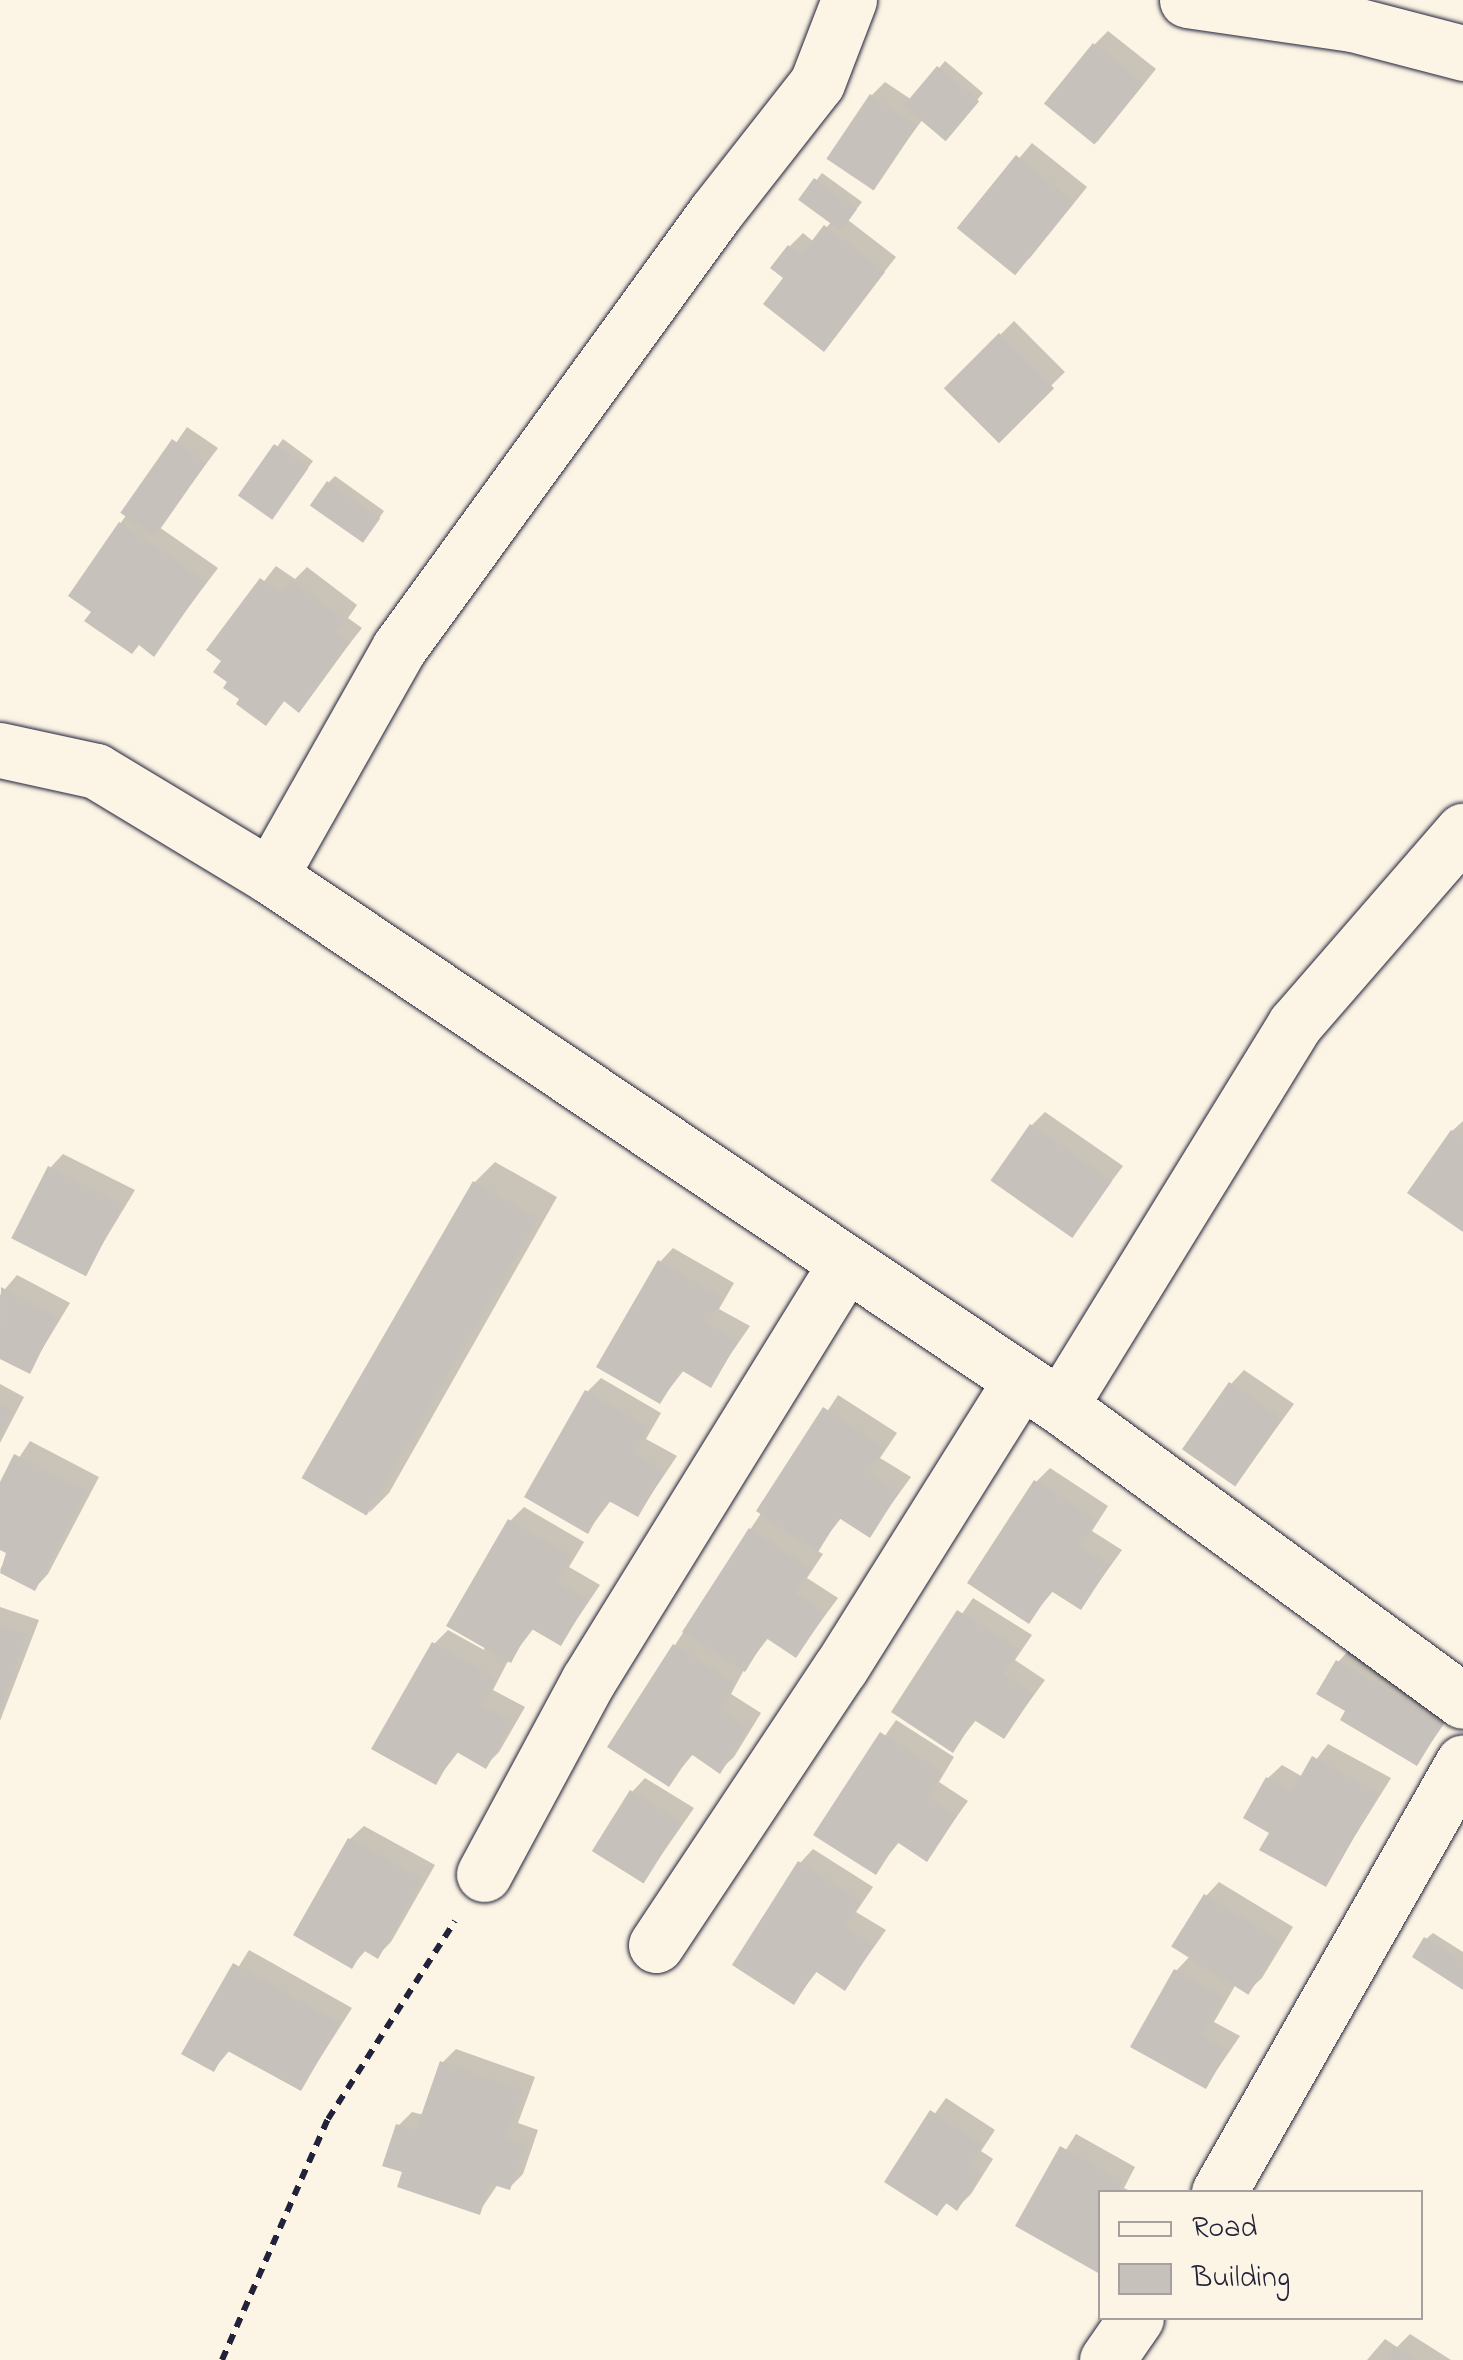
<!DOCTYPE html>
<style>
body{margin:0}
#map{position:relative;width:1463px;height:2360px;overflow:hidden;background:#fcf5e5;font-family:"Indie Flower",sans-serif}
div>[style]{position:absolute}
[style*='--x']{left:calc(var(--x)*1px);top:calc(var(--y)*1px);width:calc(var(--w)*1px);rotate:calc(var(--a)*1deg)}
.shadow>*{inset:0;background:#0003;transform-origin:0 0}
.building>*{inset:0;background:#c6c1bb;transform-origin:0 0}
.path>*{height:6px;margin-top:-3px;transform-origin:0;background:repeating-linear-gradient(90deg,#22223b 0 10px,transparent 0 18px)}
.roads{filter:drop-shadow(0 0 2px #22223b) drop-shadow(0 0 2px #22223b)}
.minor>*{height:55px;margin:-27.5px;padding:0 27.5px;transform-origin:27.5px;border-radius:27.5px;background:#fcf5e5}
span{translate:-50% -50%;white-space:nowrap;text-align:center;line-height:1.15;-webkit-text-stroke:8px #fcf5e5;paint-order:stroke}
.legend{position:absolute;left:1098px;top:2190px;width:325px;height:130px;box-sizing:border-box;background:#fcf5e5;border:2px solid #a5a1a1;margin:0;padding:12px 18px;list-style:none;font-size:30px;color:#22223b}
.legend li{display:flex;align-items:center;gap:20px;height:50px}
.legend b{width:50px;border:2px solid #a5a1a1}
</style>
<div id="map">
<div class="shadow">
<i style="clip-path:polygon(1108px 31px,1156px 69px,1097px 142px,1095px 44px)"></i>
<i style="clip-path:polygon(945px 61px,983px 93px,951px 131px,923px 119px,872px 187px,872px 95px,885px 82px,912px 100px)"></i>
<i style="clip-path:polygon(1032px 143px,1087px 187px,1029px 259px,960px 228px)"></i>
<i style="clip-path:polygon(822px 173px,862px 202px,848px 220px,896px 257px,824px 348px,787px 277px,790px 246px,803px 233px,814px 242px,832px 221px,802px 199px)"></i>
<i style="left:1014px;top:321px;width:72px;height:95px;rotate:45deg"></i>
<i style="clip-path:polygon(187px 427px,218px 448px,159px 527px,218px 568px,154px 653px,71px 595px)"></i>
<i style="clip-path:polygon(283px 439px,313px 461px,277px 510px,241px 494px)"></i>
<i style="clip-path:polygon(335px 476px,384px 511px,368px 534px,329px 482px)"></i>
<i style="clip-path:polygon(276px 566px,295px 579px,307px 567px,357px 605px,348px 618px,362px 628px,298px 709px,286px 699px,266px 723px,230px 682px,224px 660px,210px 650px)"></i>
<i style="clip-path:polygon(1045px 1112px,1123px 1166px,1072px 1234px,1032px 1125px)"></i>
<i style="clip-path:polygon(1463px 1121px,1463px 1229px,1452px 1131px)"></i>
<i style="clip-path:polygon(63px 1154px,135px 1190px,85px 1273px,50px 1168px)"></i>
<i style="clip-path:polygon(495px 1162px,557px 1197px,389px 1493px,369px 1513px,475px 1182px)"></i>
<i style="clip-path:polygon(673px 1248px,734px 1283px,719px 1309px,750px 1326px,710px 1384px,684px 1370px,660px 1401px,660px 1262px)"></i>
<i style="clip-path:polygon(17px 1275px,70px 1303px,29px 1371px,0 1356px,0 1295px)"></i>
<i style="clip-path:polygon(1244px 1370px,1294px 1404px,1236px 1483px,1231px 1384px)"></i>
<i style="clip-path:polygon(601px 1378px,661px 1413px,646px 1439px,677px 1456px,638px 1514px,612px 1499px,588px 1531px,587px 1392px)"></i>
<i style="clip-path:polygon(0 1384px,24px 1397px,0 1443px)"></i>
<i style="clip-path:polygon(838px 1395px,897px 1433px,880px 1458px,911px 1477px,869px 1535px,842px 1517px,816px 1550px,823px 1554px,807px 1578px,838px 1598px,796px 1655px,769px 1637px,745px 1668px,731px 1694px,761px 1713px,734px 1757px,720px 1770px,694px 1753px,668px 1784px,675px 1645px)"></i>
<i style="clip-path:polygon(30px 1441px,99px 1477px,48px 1574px,35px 1588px,0 1570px,9px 1552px,0 1547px,0 1487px)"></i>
<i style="clip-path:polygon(1050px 1468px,1108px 1506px,1092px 1531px,1122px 1550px,1081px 1607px,1054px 1590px,1029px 1620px,1036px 1482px)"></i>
<i style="clip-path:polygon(524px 1507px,584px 1542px,569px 1567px,600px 1585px,561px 1643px,534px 1628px,507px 1663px,493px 1690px,525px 1707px,499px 1752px,485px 1766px,459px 1751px,435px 1782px,434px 1644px,448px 1630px,484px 1650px,510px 1521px)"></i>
<i style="clip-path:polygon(973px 1598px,1032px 1635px,1015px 1660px,1045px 1680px,1004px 1736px,977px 1719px,952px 1750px,894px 1712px)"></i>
<i style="clip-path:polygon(0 1607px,39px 1620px,0 1721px)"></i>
<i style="clip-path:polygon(1351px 1648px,1455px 1708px,1417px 1763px,1338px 1662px)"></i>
<i style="clip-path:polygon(896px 1720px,954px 1757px,939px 1782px,968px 1801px,926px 1859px,900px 1841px,875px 1872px,817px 1834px)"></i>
<i style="clip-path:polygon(1328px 1744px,1391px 1778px,1325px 1884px,1273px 1832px,1268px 1778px,1282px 1765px,1303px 1777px)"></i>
<i style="clip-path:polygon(645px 1778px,694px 1808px,644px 1880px,632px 1792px)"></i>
<i style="clip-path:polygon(364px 1826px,435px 1865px,391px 1942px,378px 1955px,367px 1949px,352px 1966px,350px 1839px)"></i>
<i style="clip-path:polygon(813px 1849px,873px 1887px,856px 1912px,886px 1930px,845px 1988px,818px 1970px,794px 2002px,800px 1863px)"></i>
<i style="clip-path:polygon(1219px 1882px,1293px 1927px,1262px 1978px,1248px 1991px,1236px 1984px,1214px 2022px,1240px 2036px,1206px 2086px,1176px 1971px,1190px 1956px,1206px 1896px)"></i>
<i style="clip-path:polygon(1433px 1933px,1463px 1952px,1463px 1984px,1426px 1939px)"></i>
<i style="clip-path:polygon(249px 1950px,352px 2008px,301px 2088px,231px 2049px,214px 2069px,185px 2053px)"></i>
<i style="clip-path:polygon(456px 2049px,535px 2077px,518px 2123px,538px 2130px,523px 2174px,509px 2188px,498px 2184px,479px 2212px,405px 2171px,398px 2126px,412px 2112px,424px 2115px,442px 2063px)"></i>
<i style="clip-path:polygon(946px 2098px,995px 2130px,981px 2151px,993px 2159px,971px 2194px,957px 2208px,949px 2201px,937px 2213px,887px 2181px)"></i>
<i style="clip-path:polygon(1076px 2134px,1135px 2167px,1124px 2188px,1132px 2192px,1100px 2192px,1100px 2271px,1018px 2225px)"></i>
<i style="clip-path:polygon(1410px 2334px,1451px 2360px,1367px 2360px,1385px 2339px,1397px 2347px)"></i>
</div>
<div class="building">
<i style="left:1093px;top:43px;width:65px;height:78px;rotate:39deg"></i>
<i style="left:937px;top:66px;width:55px;height:52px;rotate:40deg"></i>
<i style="left:870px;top:94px;width:57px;height:78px;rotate:34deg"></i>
<i style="left:1016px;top:155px;width:75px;height:94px;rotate:39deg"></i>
<i style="left:814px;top:178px;width:53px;height:27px;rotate:36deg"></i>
<i style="clip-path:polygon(824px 225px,885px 272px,824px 352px,763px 304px,783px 278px,770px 268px,788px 245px,801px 255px)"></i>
<i style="left:999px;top:333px;width:78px;height:78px;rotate:45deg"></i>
<i style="left:172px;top:439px;width:42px;height:90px;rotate:35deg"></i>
<i style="left:274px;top:444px;width:42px;height:63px;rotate:35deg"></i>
<i style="left:327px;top:481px;width:65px;height:30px;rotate:35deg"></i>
<i style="clip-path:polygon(119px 522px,206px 582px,154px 657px,139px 645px,132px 654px,84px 621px,91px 612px,68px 596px)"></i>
<i style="clip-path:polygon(260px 578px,281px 593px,291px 579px,345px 620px,336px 633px,350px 643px,299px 713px,284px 701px,266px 726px,236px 704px,239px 699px,223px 688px,227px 682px,213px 672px,221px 661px,206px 650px)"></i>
<i style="left:1030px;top:1124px;width:100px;height:69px;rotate:35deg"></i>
<i style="clip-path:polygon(1451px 1130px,1463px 1138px,1463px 1232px,1407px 1193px)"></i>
<i style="left:48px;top:1166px;width:84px;height:81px;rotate:27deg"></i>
<i style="left:473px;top:1181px;width:75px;height:343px;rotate:30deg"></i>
<i style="clip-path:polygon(658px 1260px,722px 1298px,707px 1323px,738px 1341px,711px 1388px,681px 1370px,660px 1404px,596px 1367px)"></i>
<i style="clip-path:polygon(1px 1287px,58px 1317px,30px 1374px,0 1359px)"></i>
<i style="left:1229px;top:1382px;width:65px;height:82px;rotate:35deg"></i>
<i style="clip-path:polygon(585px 1390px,649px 1428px,634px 1453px,665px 1471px,638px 1517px,607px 1500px,588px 1534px,524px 1497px)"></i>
<i style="clip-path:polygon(0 1405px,12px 1411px,0 1434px)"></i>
<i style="clip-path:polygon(823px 1407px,885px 1448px,868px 1473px,899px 1492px,870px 1538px,839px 1518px,818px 1552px,756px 1511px)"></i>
<i style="clip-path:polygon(14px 1454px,87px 1491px,35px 1591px,0 1573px,6px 1553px,0 1550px,0 1482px)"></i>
<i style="clip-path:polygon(1034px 1480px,1096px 1520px,1080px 1546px,1110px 1565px,1081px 1610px,1051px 1591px,1029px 1624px,967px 1583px)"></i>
<i style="clip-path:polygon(508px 1519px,572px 1556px,557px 1582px,588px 1600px,561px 1646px,530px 1628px,511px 1663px,446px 1626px)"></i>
<i style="clip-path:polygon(749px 1528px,811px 1569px,795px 1593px,826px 1613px,796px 1658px,766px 1638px,745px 1672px,682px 1632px)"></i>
<i style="clip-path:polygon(957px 1610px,1020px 1649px,1003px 1674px,1034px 1694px,1004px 1739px,974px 1720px,953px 1753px,891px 1712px)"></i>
<i style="clip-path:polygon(0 1625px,27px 1634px,1px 1709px,0 1709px)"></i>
<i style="clip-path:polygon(432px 1642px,497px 1679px,482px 1705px,513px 1722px,486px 1769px,455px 1751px,436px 1785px,371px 1749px)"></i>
<i style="clip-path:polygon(673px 1644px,735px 1683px,719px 1709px,749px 1728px,720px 1774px,691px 1754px,669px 1787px,607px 1747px)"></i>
<i style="clip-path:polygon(1336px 1660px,1443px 1723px,1417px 1766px,1340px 1720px,1345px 1711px,1316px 1694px)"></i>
<i style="clip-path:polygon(880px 1732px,942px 1772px,927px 1797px,957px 1816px,927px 1862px,897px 1842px,876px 1875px,813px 1835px)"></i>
<i style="clip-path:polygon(1312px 1756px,1379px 1793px,1326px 1887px,1259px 1850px,1269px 1833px,1243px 1818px,1266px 1777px,1292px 1791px)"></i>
<i style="left:630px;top:1790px;width:61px;height:72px;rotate:32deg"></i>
<i style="clip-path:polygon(348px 1838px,423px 1879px,378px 1959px,363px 1950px,352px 1969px,293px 1935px)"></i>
<i style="clip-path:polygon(798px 1861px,861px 1901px,844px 1926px,874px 1945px,845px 1991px,815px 1971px,794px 2005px,732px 1965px)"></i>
<i style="left:1204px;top:1894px;width:91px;height:62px;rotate:32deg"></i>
<i style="clip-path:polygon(1424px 1937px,1463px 1962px,1463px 1990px,1412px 1957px)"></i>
<i style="clip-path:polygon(233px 1963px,340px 2023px,301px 2091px,226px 2050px,214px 2072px,181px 2054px)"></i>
<i style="clip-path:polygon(1174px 1969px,1224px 1998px,1202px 2036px,1228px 2050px,1206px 2089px,1130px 2047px)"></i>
<i style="clip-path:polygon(440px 2061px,523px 2090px,506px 2137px,526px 2144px,510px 2190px,490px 2184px,480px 2215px,397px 2187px,402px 2172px,382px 2166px,396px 2124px,416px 2130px)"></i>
<i style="clip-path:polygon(930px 2110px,983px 2145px,969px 2166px,981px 2173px,957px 2211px,946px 2203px,937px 2216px,884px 2182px)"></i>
<i style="clip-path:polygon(1060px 2146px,1123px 2181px,1117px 2192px,1100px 2192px,1100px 2274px,1015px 2226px)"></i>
<i style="clip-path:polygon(1394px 2347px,1416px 2360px,1386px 2360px)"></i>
</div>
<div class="path">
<i style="--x:222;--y:2360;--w:263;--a:-66.3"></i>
<i style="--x:328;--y:2119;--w:235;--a:-57.3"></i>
</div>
<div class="roads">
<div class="minor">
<i style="--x:1187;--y:0;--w:167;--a:8.3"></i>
<i style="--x:1352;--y:24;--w:115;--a:14.6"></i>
<i style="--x:0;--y:750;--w:98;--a:12.3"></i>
<i style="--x:96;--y:771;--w:203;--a:31.1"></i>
<i style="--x:270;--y:876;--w:951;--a:33.86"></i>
<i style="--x:1060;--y:1406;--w:499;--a:36.2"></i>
<i style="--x:270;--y:876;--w:262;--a:-60.5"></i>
<i style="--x:399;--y:648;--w:538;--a:-54"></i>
<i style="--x:715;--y:213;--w:165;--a:-51.9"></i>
<i style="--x:817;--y:83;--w:89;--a:-68.9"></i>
<i style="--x:1060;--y:1406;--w:448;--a:-58.4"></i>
<i style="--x:1295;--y:1024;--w:256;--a:-49"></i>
<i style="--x:484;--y:1874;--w:219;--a:-61.7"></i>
<i style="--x:588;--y:1681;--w:487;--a:-58.3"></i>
<i style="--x:656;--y:1945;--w:334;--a:-56.4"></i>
<i style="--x:841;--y:1667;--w:335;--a:-57.9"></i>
<i style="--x:1219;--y:2192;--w:494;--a:-60.4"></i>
<i style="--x:1107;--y:2360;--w:51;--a:-55.4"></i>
</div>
</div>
<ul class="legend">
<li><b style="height:12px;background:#fcf5e5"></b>Road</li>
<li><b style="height:28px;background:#c6c1bb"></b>Building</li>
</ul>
</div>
